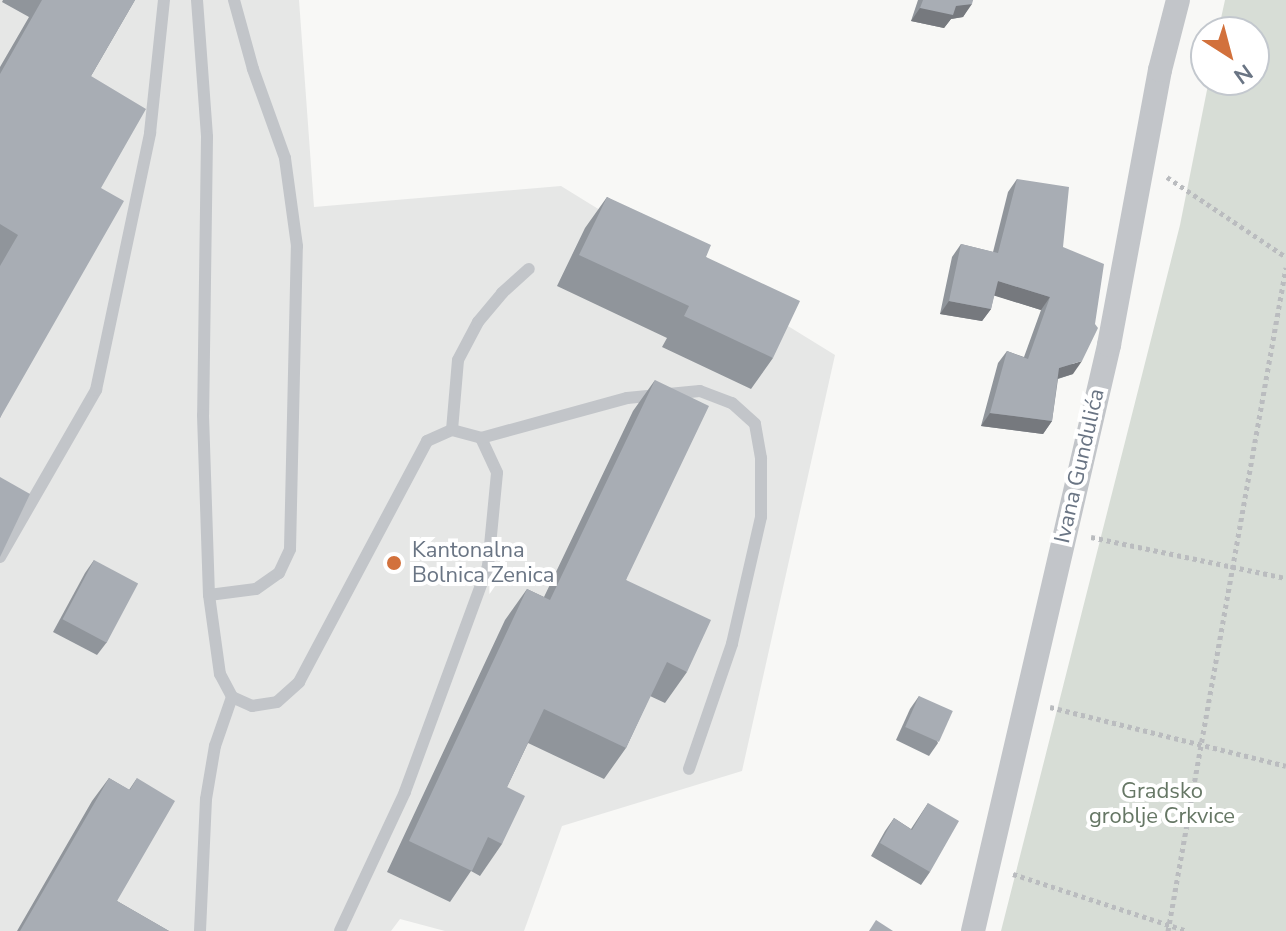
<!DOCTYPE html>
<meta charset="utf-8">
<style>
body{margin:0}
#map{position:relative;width:1286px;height:931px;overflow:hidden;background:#f8f8f6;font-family:"Nunito Sans",sans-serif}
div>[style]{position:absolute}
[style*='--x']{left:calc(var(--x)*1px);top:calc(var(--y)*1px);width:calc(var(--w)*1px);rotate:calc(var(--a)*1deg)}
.built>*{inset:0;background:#e6e7e6}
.green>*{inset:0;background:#d7ddd6}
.path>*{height:5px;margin-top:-2.5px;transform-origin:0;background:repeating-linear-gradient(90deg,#babcbf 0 4px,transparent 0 8px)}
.lane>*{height:12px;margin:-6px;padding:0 6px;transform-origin:6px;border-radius:6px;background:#c2c5c9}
.street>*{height:24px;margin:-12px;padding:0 12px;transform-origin:12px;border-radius:12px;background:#c2c5c9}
.wall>*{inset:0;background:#90959b}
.shaded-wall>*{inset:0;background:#76797e}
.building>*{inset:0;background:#a8adb4;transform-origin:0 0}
.dots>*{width:22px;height:22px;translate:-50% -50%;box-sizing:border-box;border:4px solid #fff;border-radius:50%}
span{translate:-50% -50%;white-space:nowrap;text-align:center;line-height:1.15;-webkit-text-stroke:8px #fff;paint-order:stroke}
.street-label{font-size:22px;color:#6a7584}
.poi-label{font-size:22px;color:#6a7584}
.left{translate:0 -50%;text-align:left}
.park-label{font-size:22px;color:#667765}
.north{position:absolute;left:1190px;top:16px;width:80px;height:80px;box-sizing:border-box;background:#fff;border:2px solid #c3c8ce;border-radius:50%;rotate:144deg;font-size:22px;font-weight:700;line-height:32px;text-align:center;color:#6a7584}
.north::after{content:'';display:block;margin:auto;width:28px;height:36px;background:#d2713c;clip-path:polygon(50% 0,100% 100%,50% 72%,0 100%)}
</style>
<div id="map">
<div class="built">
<i style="clip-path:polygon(0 0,299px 0,314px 207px,561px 186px,835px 355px,742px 771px,562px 826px,524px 931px,445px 931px,400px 919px,391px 931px,0 931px)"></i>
</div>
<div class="green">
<i style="clip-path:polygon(1225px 0,1286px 0,1286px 931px,1001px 931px,1180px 225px,1209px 80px,1254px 80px,1254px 32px,1218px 32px)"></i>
</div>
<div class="path">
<i style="--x:1167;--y:177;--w:143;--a:33.9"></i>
<i style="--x:1091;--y:537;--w:199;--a:11.9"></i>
<i style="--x:1050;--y:707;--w:243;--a:14"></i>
<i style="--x:1013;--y:874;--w:183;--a:18.1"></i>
<i style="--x:1168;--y:931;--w:674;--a:-79.92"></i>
</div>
<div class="lane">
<i style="--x:197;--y:0;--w:137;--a:85.8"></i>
<i style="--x:207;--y:137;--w:278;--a:90.8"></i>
<i style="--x:203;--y:415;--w:180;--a:88.1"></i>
<i style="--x:209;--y:595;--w:80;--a:82.1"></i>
<i style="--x:220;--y:674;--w:26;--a:62"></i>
<i style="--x:232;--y:697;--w:22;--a:24"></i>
<i style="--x:252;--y:706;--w:25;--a:-9"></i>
<i style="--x:277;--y:702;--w:30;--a:-42"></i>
<i style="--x:299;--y:682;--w:273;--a:-62"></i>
<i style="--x:427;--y:441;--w:27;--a:-24"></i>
<i style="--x:452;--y:430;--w:30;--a:15"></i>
<i style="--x:481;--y:438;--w:38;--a:65"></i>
<i style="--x:497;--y:473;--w:93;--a:95.5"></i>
<i style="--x:488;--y:566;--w:241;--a:110.2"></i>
<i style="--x:405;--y:792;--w:153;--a:115.1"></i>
<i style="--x:452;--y:430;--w:70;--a:-85.1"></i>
<i style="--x:458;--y:360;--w:43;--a:-62.2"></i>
<i style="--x:478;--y:322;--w:38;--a:-50"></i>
<i style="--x:502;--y:293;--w:36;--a:-42"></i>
<i style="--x:481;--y:438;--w:151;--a:-15.3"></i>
<i style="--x:627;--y:398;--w:73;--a:-5.5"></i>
<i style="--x:700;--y:391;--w:34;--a:21"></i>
<i style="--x:732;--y:403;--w:31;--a:42"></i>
<i style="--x:755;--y:424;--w:35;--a:80"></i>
<i style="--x:761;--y:458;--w:59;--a:90"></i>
<i style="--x:761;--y:517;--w:130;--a:102.9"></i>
<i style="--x:732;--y:644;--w:132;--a:109"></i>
<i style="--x:0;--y:557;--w:193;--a:-60.1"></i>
<i style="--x:96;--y:390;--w:263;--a:-78.1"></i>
<i style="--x:150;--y:133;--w:134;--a:-84"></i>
<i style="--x:209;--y:595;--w:47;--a:-7.3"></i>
<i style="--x:256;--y:589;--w:28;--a:-35"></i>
<i style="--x:279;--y:573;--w:26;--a:-65"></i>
<i style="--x:290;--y:549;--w:303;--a:-88.7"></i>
<i style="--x:297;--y:246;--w:89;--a:-97.8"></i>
<i style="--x:285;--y:158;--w:95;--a:-109.8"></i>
<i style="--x:253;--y:69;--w:72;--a:-105.4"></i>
<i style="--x:200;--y:931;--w:132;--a:-87.4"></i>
<i style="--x:206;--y:799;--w:54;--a:-80.4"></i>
<i style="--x:215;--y:746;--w:52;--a:-70.9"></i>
</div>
<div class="street">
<i style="--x:973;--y:931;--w:602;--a:-76.93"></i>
<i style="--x:1109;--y:345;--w:280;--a:-79.5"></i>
<i style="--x:1160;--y:70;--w:72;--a:-75.6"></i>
</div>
<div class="wall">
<i style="clip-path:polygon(3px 0,135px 0,91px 76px,101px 188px,0 418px,0 67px,29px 17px,2px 2px)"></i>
<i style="clip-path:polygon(918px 0,973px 0,963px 17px,951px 19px,944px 28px,911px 21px)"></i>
<i style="clip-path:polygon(1017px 179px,1063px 247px,1073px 374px,1058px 379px,1052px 421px,1043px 434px,981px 426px,998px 363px,1007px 351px,1024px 357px,1041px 310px,994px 295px,991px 309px,982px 321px,940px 314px,952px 257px,961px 244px,993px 252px,1008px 192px)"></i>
<i style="clip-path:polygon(607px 197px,706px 257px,773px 358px,751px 389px,662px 347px,667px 338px,557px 286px,585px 228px)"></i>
<i style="clip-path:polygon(655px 380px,626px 580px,687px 672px,665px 703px,650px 696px,626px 748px,604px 779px,528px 743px,507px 787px,502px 844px,480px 876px,471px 871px,450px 902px,387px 872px,505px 620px,527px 589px,544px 597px,633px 411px)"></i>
<i style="clip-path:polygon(94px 560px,107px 642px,97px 655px,53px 632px,85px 573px)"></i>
<i style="clip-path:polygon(919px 696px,938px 743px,929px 756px,896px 740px,910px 709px)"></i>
<i style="clip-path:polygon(109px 778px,129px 790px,137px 778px,117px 901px,169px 931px,17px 931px,92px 801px)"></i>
<i style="clip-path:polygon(928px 803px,930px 872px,921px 885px,871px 856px,885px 831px,894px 818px,911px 829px)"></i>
</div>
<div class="shaded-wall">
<i style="clip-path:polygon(972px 4px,963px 17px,951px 19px,944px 28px,911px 21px,920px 8px)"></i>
<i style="clip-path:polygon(998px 281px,1050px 297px,1041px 310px,989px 294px)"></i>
<i style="clip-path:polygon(949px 301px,991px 309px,982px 321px,940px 314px)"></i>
<i style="clip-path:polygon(1082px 361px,1073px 374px,1050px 381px,1059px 368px)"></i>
<i style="clip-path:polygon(990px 413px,1052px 421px,1043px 434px,981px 426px)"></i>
</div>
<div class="building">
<i style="clip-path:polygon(42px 0,135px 0,91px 76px,146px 109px,101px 188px,124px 201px,0 418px,0 266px,18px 235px,0 224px,0 74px)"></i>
<i style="clip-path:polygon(923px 0,973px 0,972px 4px,956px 6px,953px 15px,920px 8px)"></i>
<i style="clip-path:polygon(1017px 179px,1069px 187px,1063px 247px,1104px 264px,1095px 324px,1098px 328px,1082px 361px,1059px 368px,1052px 421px,990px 413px,1007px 351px,1028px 359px,1050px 297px,998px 281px,991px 309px,949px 301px,961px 244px,998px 253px)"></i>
<i style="clip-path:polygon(607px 197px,711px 245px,706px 257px,800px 301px,773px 358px,684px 316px,689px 306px,579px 255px)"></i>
<i style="clip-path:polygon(655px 380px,709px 406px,626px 580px,711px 620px,687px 672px,667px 662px,626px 748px,544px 709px,507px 787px,525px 796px,502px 844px,488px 837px,472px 871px,409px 841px,527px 589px,550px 600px)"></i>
<i style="clip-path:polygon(0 477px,30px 494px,0 557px)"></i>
<i style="left:94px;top:560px;width:50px;height:67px;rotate:28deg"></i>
<i style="left:919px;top:696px;width:37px;height:34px;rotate:24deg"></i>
<i style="clip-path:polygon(109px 778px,130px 790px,137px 778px,175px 801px,117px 901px,169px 931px,20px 931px)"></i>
<i style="clip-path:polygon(928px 803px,959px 821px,930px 872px,880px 843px,894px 818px,912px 830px)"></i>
<i style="clip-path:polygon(876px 920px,893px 931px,869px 931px)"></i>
</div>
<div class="dots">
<i style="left:394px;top:563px;background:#d2713c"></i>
</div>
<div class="street-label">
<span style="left:1080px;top:466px;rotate:-77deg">Ivana Gundulića</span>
</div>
<div class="poi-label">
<span class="left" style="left:412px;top:563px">Kantonalna<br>Bolnica Zenica</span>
</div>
<div class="park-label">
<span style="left:1162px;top:804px">Gradsko<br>groblje Crkvice</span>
</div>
<div class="north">N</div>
</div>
